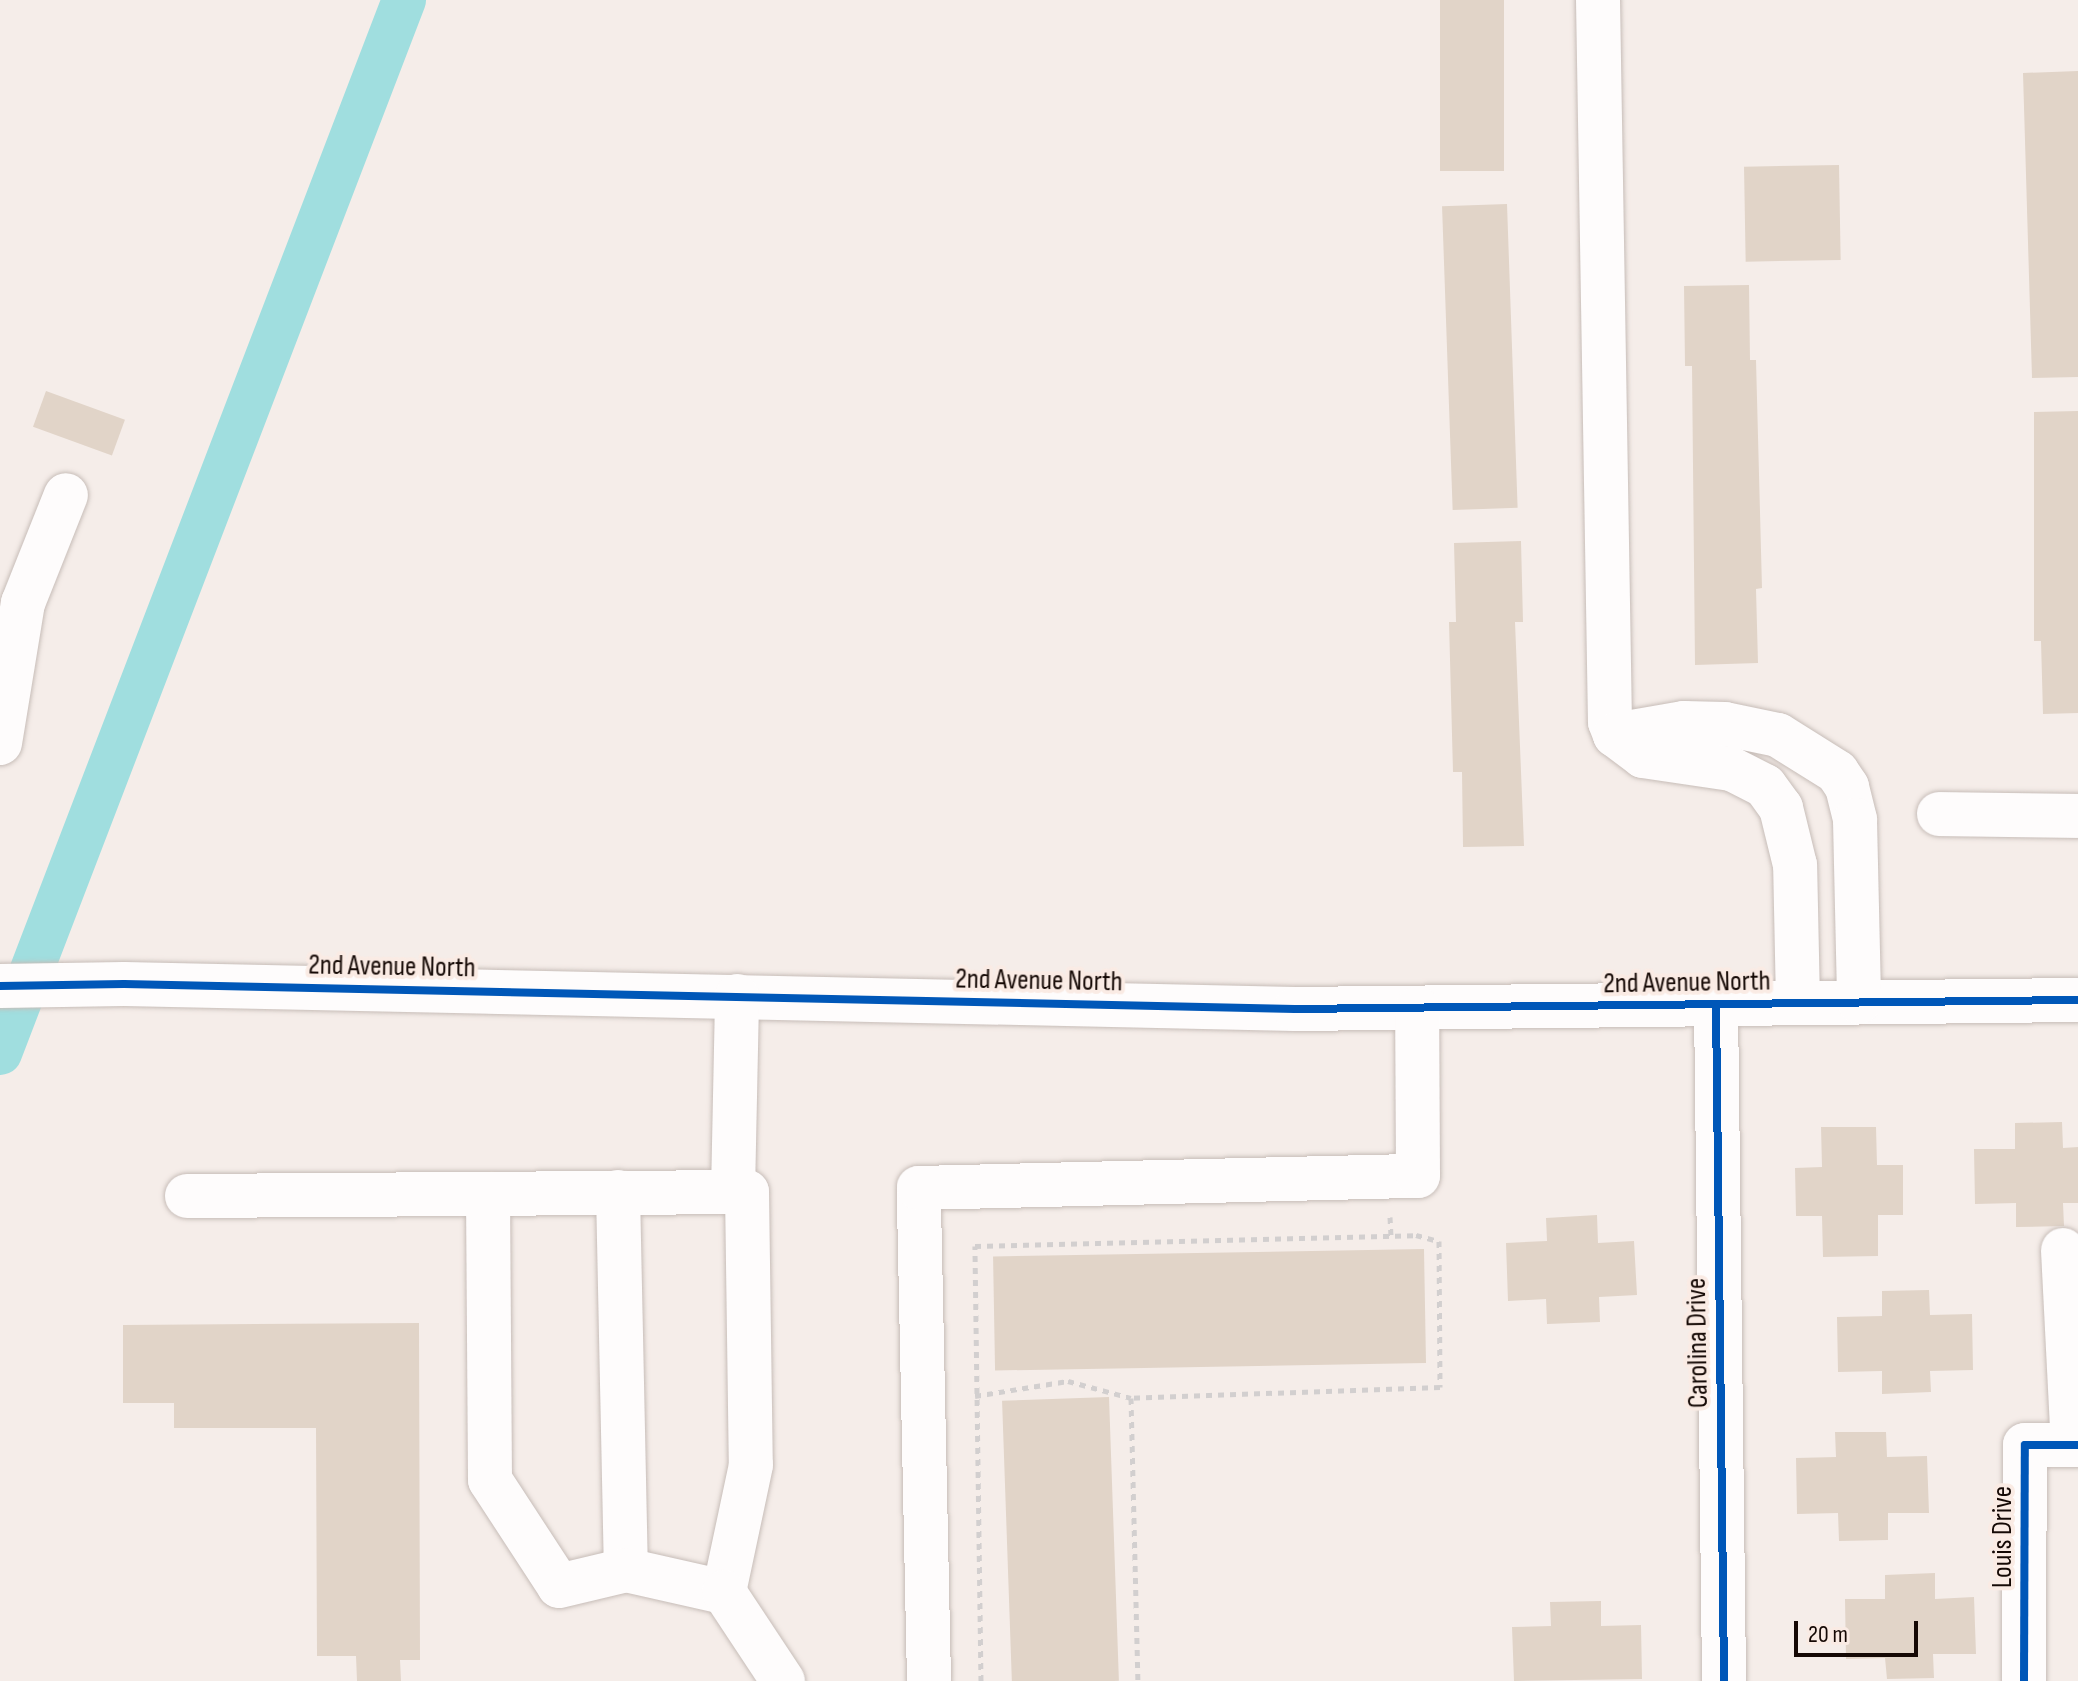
<!DOCTYPE html>
<style>
body{margin:0}
#map{position:relative;width:2078px;height:1681px;overflow:hidden;background:#f5ede9;font-family:"Sofia Sans Condensed",sans-serif}
div>[style]{position:absolute}
[style*='--x']{left:calc(var(--x)*1px);top:calc(var(--y)*1px);width:calc(var(--w)*1px);rotate:calc(var(--a)*1deg)}
.canal>*{height:44px;margin:-22px;padding:0 22px;transform-origin:22px;border-radius:22px;background:#a0dedf}
.building>*{inset:0;background:#e1d4c8;transform-origin:0 0}
.path>*{height:5px;margin-top:-2.5px;transform-origin:0;background:repeating-linear-gradient(90deg,#d2cfcf 0 6px,transparent 0 12px)}
.roads{filter:drop-shadow(0 0 2px #c7bdb8) drop-shadow(0 0 2px #c7bdb8)}
.minor>*{height:44px;margin:-22px;padding:0 22px;transform-origin:22px;border-radius:22px;background:#fefcfc}
.cycleway>*{height:8px;margin:-4px;padding:0 4px;transform-origin:4px;border-radius:4px;background:#0057b8}
span{translate:-50% -50%;white-space:nowrap;text-align:center;line-height:1.15;-webkit-text-stroke:8px #faebe4;paint-order:stroke}
.street-label{font-size:28px;color:#150905}
.scale{position:absolute;left:1794px;top:1621px;width:124px;height:36px;box-sizing:border-box;border:4px solid #150905;border-top:0;padding-left:10px;font-size:24px;line-height:28px;white-space:nowrap;color:#150905;-webkit-text-stroke:6px #faebe4;paint-order:stroke}
</style>
<div id="map">
<div class="canal">
<i style="--x:0;--y:1053;--w:1128;--a:-69.01"></i>
</div>
<div class="building">
<i style="left:1440px;top:0;width:64px;height:171px"></i>
<i style="clip-path:polygon(2078px 71px,2078px 377px,2032px 378px,2023px 73px)"></i>
<i style="left:1839px;top:165px;width:95px;height:95px;rotate:89deg"></i>
<i style="left:1507px;top:204px;width:304px;height:65px;rotate:88deg"></i>
<i style="clip-path:polygon(1749px 285px,1750px 360px,1756px 360px,1762px 588px,1756px 589px,1758px 663px,1695px 665px,1692px 366px,1685px 366px,1684px 286px)"></i>
<i style="left:46px;top:391px;width:84px;height:38px;rotate:20deg"></i>
<i style="clip-path:polygon(2078px 411px,2078px 713px,2043px 714px,2041px 641px,2034px 641px,2034px 412px)"></i>
<i style="clip-path:polygon(1521px 541px,1523px 622px,1515px 622px,1524px 846px,1463px 847px,1462px 772px,1453px 772px,1449px 622px,1456px 622px,1454px 543px)"></i>
<i style="clip-path:polygon(2062px 1122px,2063px 1148px,2078px 1147px,2078px 1203px,2063px 1203px,2064px 1226px,2016px 1227px,2016px 1203px,1975px 1204px,1974px 1149px,2015px 1149px,2015px 1123px)"></i>
<i style="clip-path:polygon(1821px 1127px,1876px 1127px,1877px 1165px,1903px 1165px,1903px 1215px,1878px 1215px,1878px 1256px,1823px 1257px,1822px 1216px,1796px 1216px,1795px 1168px,1822px 1167px)"></i>
<i style="clip-path:polygon(1597px 1215px,1598px 1243px,1634px 1241px,1637px 1295px,1599px 1297px,1600px 1322px,1547px 1324px,1546px 1299px,1508px 1301px,1506px 1243px,1547px 1241px,1546px 1218px)"></i>
<i style="left:1424px;top:1249px;width:114px;height:431px;rotate:89deg"></i>
<i style="clip-path:polygon(1929px 1290px,1930px 1315px,1972px 1314px,1973px 1370px,1930px 1371px,1931px 1392px,1882px 1394px,1882px 1371px,1838px 1372px,1837px 1317px,1882px 1316px,1882px 1291px)"></i>
<i style="clip-path:polygon(419px 1323px,420px 1660px,400px 1660px,401px 1681px,357px 1681px,356px 1656px,317px 1656px,316px 1428px,174px 1428px,174px 1403px,123px 1403px,123px 1325px)"></i>
<i style="left:1109px;top:1397px;width:284px;height:107px;rotate:88deg"></i>
<i style="clip-path:polygon(1835px 1432px,1886px 1432px,1887px 1457px,1927px 1456px,1929px 1513px,1888px 1513px,1888px 1540px,1839px 1541px,1838px 1513px,1797px 1514px,1796px 1458px,1836px 1457px)"></i>
<i style="clip-path:polygon(1935px 1573px,1935px 1599px,1974px 1597px,1976px 1654px,1933px 1654px,1934px 1678px,1887px 1679px,1885px 1658px,1846px 1659px,1845px 1599px,1885px 1599px,1885px 1575px)"></i>
<i style="clip-path:polygon(1601px 1601px,1601px 1626px,1641px 1625px,1642px 1679px,1514px 1681px,1512px 1627px,1551px 1626px,1550px 1602px)"></i>
</div>
<div class="path">
<i style="--x:1390;--y:1217;--w:19;--a:87"></i>
<i style="--x:975;--y:1396;--w:94;--a:-9.2"></i>
<i style="--x:1068;--y:1381;--w:65;--a:15.1"></i>
<i style="--x:981;--y:1681;--w:435;--a:-90.8"></i>
<i style="--x:975;--y:1246;--w:441;--a:-1.4"></i>
<i style="--x:1416;--y:1235;--w:24;--a:15"></i>
<i style="--x:1439;--y:1241;--w:146;--a:89.6"></i>
<i style="--x:1440;--y:1387;--w:309;--a:178"></i>
<i style="--x:1131;--y:1398;--w:283;--a:88.6"></i>
</div>
<div class="roads">
<div class="minor">
<i style="--x:1598;--y:0;--w:722;--a:89.05"></i>
<i style="--x:1610;--y:722;--w:14;--a:69"></i>
<i style="--x:0;--y:743;--w:142;--a:-80.7"></i>
<i style="--x:23;--y:603;--w:116;--a:-68.3"></i>
<i style="--x:1939;--y:814;--w:139;--a:0.8"></i>
<i style="--x:0;--y:986;--w:124;--a:-0.9"></i>
<i style="--x:124;--y:984;--w:1171;--a:1.22"></i>
<i style="--x:1295;--y:1009;--w:783;--a:-0.66"></i>
<i style="--x:1798;--y:1003;--w:138;--a:-91.2"></i>
<i style="--x:1795;--y:865;--w:59;--a:-103.8"></i>
<i style="--x:1781;--y:808;--w:27;--a:-126"></i>
<i style="--x:1765;--y:786;--w:38;--a:-153"></i>
<i style="--x:1731;--y:769;--w:89;--a:-171.6"></i>
<i style="--x:1643;--y:756;--w:35;--a:-143"></i>
<i style="--x:1615;--y:735;--w:70;--a:-9.9"></i>
<i style="--x:1684;--y:723;--w:41;--a:1.4"></i>
<i style="--x:1725;--y:724;--w:54;--a:11.7"></i>
<i style="--x:1778;--y:735;--w:70;--a:32.1"></i>
<i style="--x:1837;--y:772;--w:18;--a:56"></i>
<i style="--x:1847;--y:787;--w:34;--a:76"></i>
<i style="--x:1855;--y:820;--w:182;--a:88.7"></i>
<i style="--x:1716;--y:1004;--w:677;--a:89.32"></i>
<i style="--x:618;--y:1192;--w:378;--a:88.8"></i>
<i style="--x:733;--y:1192;--w:196;--a:-88.8"></i>
<i style="--x:488;--y:1194;--w:286;--a:89.6"></i>
<i style="--x:490;--y:1480;--w:126;--a:56.9"></i>
<i style="--x:559;--y:1586;--w:69;--a:-13.4"></i>
<i style="--x:626;--y:1570;--w:100;--a:12.7"></i>
<i style="--x:187;--y:1196;--w:560;--a:-0.41"></i>
<i style="--x:747;--y:1192;--w:273;--a:89.2"></i>
<i style="--x:751;--y:1465;--w:130;--a:102"></i>
<i style="--x:724;--y:1592;--w:107;--a:56.5"></i>
<i style="--x:2063;--y:1250;--w:195;--a:87.1"></i>
<i style="--x:929;--y:1681;--w:493;--a:-91.2"></i>
<i style="--x:919;--y:1188;--w:499;--a:-1.4"></i>
<i style="--x:1418;--y:1176;--w:168;--a:-90.3"></i>
<i style="--x:2024;--y:1681;--w:236;--a:-89.8"></i>
<i style="--x:2025;--y:1445;--w:53;--a:0"></i>
</div>
</div>
<div class="cycleway">
<i style="--x:0;--y:986;--w:124;--a:-0.9"></i>
<i style="--x:124;--y:984;--w:1171;--a:1.22"></i>
<i style="--x:1295;--y:1009;--w:783;--a:-0.66"></i>
<i style="--x:1716;--y:1004;--w:677;--a:89.32"></i>
<i style="--x:2024;--y:1681;--w:236;--a:-89.8"></i>
<i style="--x:2025;--y:1445;--w:53;--a:0"></i>
</div>
<div class="street-label">
<span style="left:392px;top:967px;rotate:1deg">2nd Avenue North</span>
<span style="left:1039px;top:981px;rotate:1deg">2nd Avenue North</span>
<span style="left:1687px;top:983px;rotate:-1deg">2nd Avenue North</span>
<span style="left:1698px;top:1343px;rotate:-91deg">Carolina Drive</span>
<span style="left:2003px;top:1537px;rotate:-90deg">Louis Drive</span>
</div>
<div class="scale">20 m</div>
</div>
